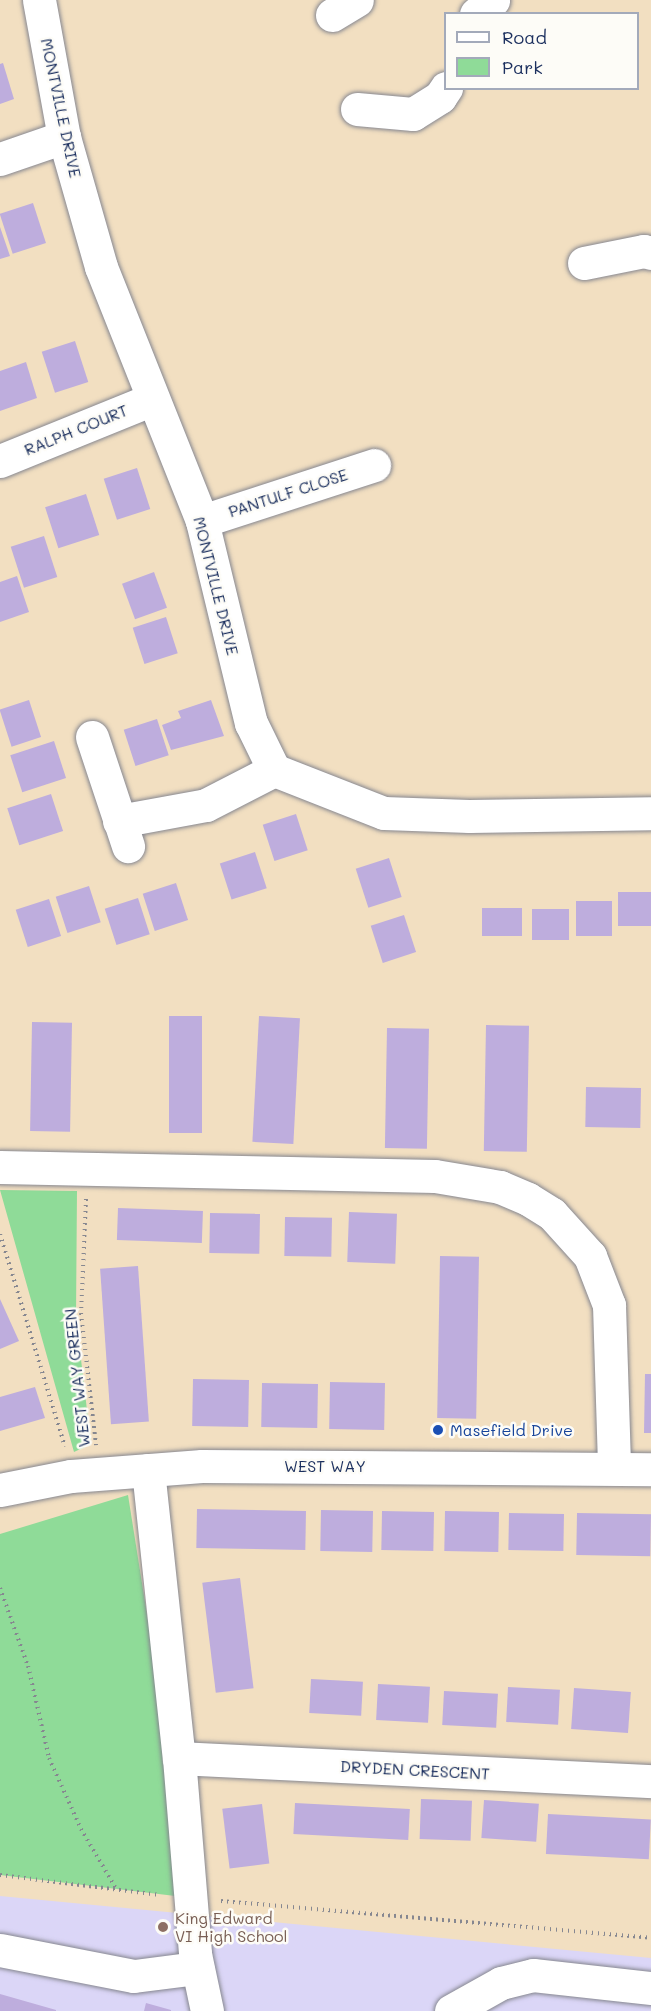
<!DOCTYPE html>
<style>
body{margin:0}
#map{position:relative;width:651px;height:2011px;overflow:hidden;background:#f2dfc1;font-family:Mali,sans-serif}
div>[style]{position:absolute}
[style*='--x']{left:calc(var(--x)*1px);top:calc(var(--y)*1px);width:calc(var(--w)*1px);rotate:calc(var(--a)*1deg)}
.built>*{inset:0;background:#dbd6f7}
.green>*{inset:0;background:#8fdb98}
.building>*{inset:0;background:#beaddd;transform-origin:0 0}
.path>*{height:4px;margin-top:-2px;transform-origin:0;background:repeating-linear-gradient(90deg,#868790 0 1.5px,transparent 0 6px)}
.roads{filter:drop-shadow(0 0 2px #868790) drop-shadow(0 0 2px #868790)}
.minor>*{height:33px;margin:-16.5px;padding:0 16.5px;transform-origin:16.5px;border-radius:16.5px;background:#fff}
.dots>*{width:16px;height:16px;translate:-50% -50%;box-sizing:border-box;border:3px solid #fdfcf7;border-radius:50%}
span{translate:-50% -50%;white-space:nowrap;text-align:center;line-height:1.15;-webkit-text-stroke:5px #fdfcf7;paint-order:stroke}
.street-label{font-size:16px;color:#1b2f5e}
.transit-label{font-size:16px;color:#164399}
.left{translate:0 -50%;text-align:left}
.education-label{font-size:16px;color:#785e54}
.legend{position:absolute;left:444px;top:12px;width:195px;height:78px;box-sizing:border-box;background:#fdfcf7;border:2px solid #a3aaba;margin:0;padding:8px 10px;list-style:none;font-size:18px;color:#1b2f5e}
.legend li{display:flex;align-items:center;gap:12px;height:30px}
.legend b{width:30px;border:2px solid #a3aaba}
</style>
<div id="map">
<div class="built">
<i style="clip-path:polygon(0 1896px,651px 1958px,651px 2011px,0 2011px)"></i>
</div>
<div class="green">
<i style="clip-path:polygon(0 1190px,77px 1191px,76px 1317px,91px 1444px,74px 1452px)"></i>
<i style="clip-path:polygon(128px 1495px,192px 1898px,0 1875px,0 1534px)"></i>
</div>
<div class="building">
<i style="clip-path:polygon(3px 63px,14px 99px,0 104px,0 64px)"></i>
<i style="left:33px;top:203px;width:42px;height:35px;rotate:72deg"></i>
<i style="clip-path:polygon(0 227px,10px 256px,0 259px)"></i>
<i style="left:75px;top:341px;width:43px;height:35px;rotate:72deg"></i>
<i style="clip-path:polygon(26px 362px,37px 398px,0 411px,0 371px)"></i>
<i style="left:137px;top:468px;width:43px;height:35px;rotate:72deg"></i>
<i style="left:86px;top:494px;width:43px;height:43px;rotate:72deg"></i>
<i style="left:44px;top:536px;width:43px;height:35px;rotate:72deg"></i>
<i style="left:154px;top:572px;width:38px;height:34px;rotate:70deg"></i>
<i style="clip-path:polygon(17px 576px,29px 612px,0 622px,0 582px)"></i>
<i style="left:166px;top:617px;width:38px;height:35px;rotate:72deg"></i>
<i style="left:29px;top:700px;width:39px;height:31px;rotate:72deg"></i>
<i style="clip-path:polygon(211px 700px,224px 736px,171px 750px,162px 725px,181px 718px,178px 711px)"></i>
<i style="left:157px;top:719px;width:38px;height:35px;rotate:72deg"></i>
<i style="left:54px;top:741px;width:39px;height:46px;rotate:72deg"></i>
<i style="left:51px;top:794px;width:39px;height:46px;rotate:72deg"></i>
<i style="left:296px;top:814px;width:38px;height:35px;rotate:72deg"></i>
<i style="left:255px;top:852px;width:38px;height:37px;rotate:72deg"></i>
<i style="left:389px;top:858px;width:41px;height:35px;rotate:72deg"></i>
<i style="left:176px;top:883px;width:39px;height:35px;rotate:72deg"></i>
<i style="left:89px;top:886px;width:38px;height:35px;rotate:72deg"></i>
<i style="left:618px;top:892px;width:33px;height:34px"></i>
<i style="left:138px;top:898px;width:38px;height:35px;rotate:72deg"></i>
<i style="left:49px;top:899px;width:39px;height:35px;rotate:72deg"></i>
<i style="left:576px;top:901px;width:36px;height:35px"></i>
<i style="left:482px;top:908px;width:40px;height:28px"></i>
<i style="left:532px;top:909px;width:37px;height:31px"></i>
<i style="left:404px;top:915px;width:39px;height:35px;rotate:72deg"></i>
<i style="left:169px;top:1016px;width:33px;height:117px"></i>
<i style="left:259px;top:1016px;width:41px;height:126px;rotate:3deg"></i>
<i style="left:32px;top:1022px;width:40px;height:109px;rotate:1deg"></i>
<i style="left:486px;top:1025px;width:43px;height:126px;rotate:1deg"></i>
<i style="left:387px;top:1028px;width:42px;height:120px;rotate:1deg"></i>
<i style="left:586px;top:1087px;width:55px;height:40px;rotate:1deg"></i>
<i style="left:118px;top:1208px;width:85px;height:32px;rotate:2deg"></i>
<i style="left:349px;top:1212px;width:48px;height:50px;rotate:2deg"></i>
<i style="left:210px;top:1213px;width:50px;height:40px;rotate:1deg"></i>
<i style="left:285px;top:1217px;width:47px;height:39px;rotate:1deg"></i>
<i style="left:440px;top:1256px;width:39px;height:162px;rotate:1deg"></i>
<i style="left:138px;top:1266px;width:156px;height:38px;rotate:86deg"></i>
<i style="clip-path:polygon(0 1299px,19px 1341px,0 1349px)"></i>
<i style="clip-path:polygon(645px 1374px,651px 1374px,651px 1433px,644px 1433px)"></i>
<i style="left:193px;top:1379px;width:56px;height:47px;rotate:1deg"></i>
<i style="left:330px;top:1382px;width:55px;height:47px;rotate:1deg"></i>
<i style="left:262px;top:1383px;width:56px;height:44px;rotate:1deg"></i>
<i style="clip-path:polygon(35px 1387px,45px 1418px,0 1431px,0 1397px)"></i>
<i style="left:197px;top:1509px;width:109px;height:39px;rotate:1deg"></i>
<i style="left:321px;top:1510px;width:52px;height:41px;rotate:1deg"></i>
<i style="left:382px;top:1511px;width:52px;height:39px;rotate:1deg"></i>
<i style="left:445px;top:1511px;width:54px;height:40px;rotate:1deg"></i>
<i style="left:509px;top:1513px;width:55px;height:37px;rotate:1deg"></i>
<i style="left:577px;top:1513px;width:74px;height:42px;rotate:1deg"></i>
<i style="left:240px;top:1578px;width:111px;height:38px;rotate:83deg"></i>
<i style="left:311px;top:1679px;width:52px;height:34px;rotate:3deg"></i>
<i style="left:378px;top:1684px;width:52px;height:36px;rotate:3deg"></i>
<i style="left:508px;top:1687px;width:52px;height:35px;rotate:3deg"></i>
<i style="left:574px;top:1688px;width:57px;height:41px;rotate:4deg"></i>
<i style="left:444px;top:1691px;width:54px;height:34px;rotate:3deg"></i>
<i style="left:421px;top:1799px;width:51px;height:40px;rotate:2deg"></i>
<i style="left:484px;top:1800px;width:55px;height:38px;rotate:4deg"></i>
<i style="left:295px;top:1803px;width:115px;height:31px;rotate:3deg"></i>
<i style="left:262px;top:1804px;width:60px;height:40px;rotate:83deg"></i>
<i style="left:548px;top:1814px;width:103px;height:40px;rotate:3deg"></i>
<i style="clip-path:polygon(0 1994px,56px 2010px,56px 2011px,0 2011px)"></i>
<i style="clip-path:polygon(146px 2003px,171px 2010px,171px 2011px,144px 2011px)"></i>
</div>
<div class="path">
<i style="--x:86;--y:1199;--w:114;--a:92.5"></i>
<i style="--x:81;--y:1313;--w:133;--a:83.5"></i>
<i style="--x:0;--y:1234;--w:222;--a:73"></i>
<i style="--x:0;--y:1588;--w:83;--a:70.3"></i>
<i style="--x:28;--y:1666;--w:94;--a:77.1"></i>
<i style="--x:49;--y:1758;--w:78;--a:65.7"></i>
<i style="--x:81;--y:1829;--w:71;--a:59.5"></i>
<i style="--x:0;--y:1875;--w:161;--a:7.1"></i>
<i style="--x:221;--y:1901;--w:432;--a:4.9"></i>
</div>
<div class="roads">
<div class="minor">
<i style="--x:39;--y:0;--w:139;--a:79.7"></i>
<i style="--x:64;--y:137;--w:135;--a:74.1"></i>
<i style="--x:101;--y:267;--w:273;--a:68.3"></i>
<i style="--x:202;--y:521;--w:208;--a:76.4"></i>
<i style="--x:251;--y:723;--w:52;--a:63.9"></i>
<i style="--x:274;--y:770;--w:118;--a:21.4"></i>
<i style="--x:384;--y:813;--w:85;--a:2"></i>
<i style="--x:469;--y:816;--w:182;--a:-0.9"></i>
<i style="--x:476;--y:14;--w:22;--a:-39"></i>
<i style="--x:332;--y:15;--w:29;--a:-31"></i>
<i style="--x:357;--y:109;--w:56;--a:5.1"></i>
<i style="--x:413;--y:114;--w:32;--a:-32"></i>
<i style="--x:440;--y:97;--w:11;--a:-56"></i>
<i style="--x:0;--y:159;--w:68;--a:-19"></i>
<i style="--x:584;--y:263;--w:61;--a:-11.3"></i>
<i style="--x:644;--y:251;--w:7;--a:16"></i>
<i style="--x:0;--y:461;--w:165;--a:-22.1"></i>
<i style="--x:202;--y:521;--w:181;--a:-18"></i>
<i style="--x:92;--y:737;--w:115;--a:71.7"></i>
<i style="--x:119;--y:821;--w:88;--a:-10.4"></i>
<i style="--x:206;--y:805;--w:76;--a:-27.2"></i>
<i style="--x:0;--y:1167;--w:435;--a:1.2"></i>
<i style="--x:435;--y:1176;--w:66;--a:9.6"></i>
<i style="--x:500;--y:1187;--w:30;--a:23"></i>
<i style="--x:528;--y:1199;--w:28;--a:32"></i>
<i style="--x:552;--y:1214;--w:57;--a:47.9"></i>
<i style="--x:590;--y:1256;--w:53;--a:68.8"></i>
<i style="--x:609;--y:1305;--w:163;--a:88.2"></i>
<i style="--x:148;--y:1470;--w:290;--a:83.9"></i>
<i style="--x:179;--y:1758;--w:197;--a:85.3"></i>
<i style="--x:195;--y:1954;--w:58;--a:78.1"></i>
<i style="--x:0;--y:1490;--w:72;--a:-11.2"></i>
<i style="--x:71;--y:1476;--w:131;--a:-4.4"></i>
<i style="--x:202;--y:1466;--w:449;--a:0.4"></i>
<i style="--x:179;--y:1758;--w:473;--a:2.8"></i>
<i style="--x:0;--y:1950;--w:136;--a:11"></i>
<i style="--x:134;--y:1976;--w:64;--a:-7.2"></i>
<i style="--x:451;--y:2011;--w:57;--a:-29.2"></i>
<i style="--x:501;--y:1983;--w:33;--a:-14"></i>
<i style="--x:533;--y:1975;--w:119;--a:6.3"></i>
</div>
</div>
<div class="dots">
<i style="left:438px;top:1430px;background:#1a4fb4"></i>
<i style="left:163px;top:1927px;background:#8d6e63"></i>
</div>
<div class="street-label">
<span style="left:61px;top:108px;rotate:78deg">MONTVILLE DRIVE</span>
<span style="left:76px;top:430px;rotate:-22deg">RALPH COURT</span>
<span style="left:288px;top:493px;rotate:-18deg">PANTULF CLOSE</span>
<span style="left:216px;top:586px;rotate:76deg">MONTVILLE DRIVE</span>
<span style="left:77px;top:1378px;rotate:-96deg">WEST WAY GREEN</span>
<span style="left:325px;top:1466px">WEST WAY</span>
<span style="left:415px;top:1770px;rotate:3deg">DRYDEN CRESCENT</span>
</div>
<div class="transit-label">
<span class="left" style="left:450px;top:1430px">Masefield Drive</span>
</div>
<div class="education-label">
<span class="left" style="left:175px;top:1927px">King Edward<br>VI High School</span>
</div>
<ul class="legend">
<li><b style="height:8px;background:#fff"></b>Road</li>
<li><b style="height:16px;background:#8fdb98"></b>Park</li>
</ul>
</div>
